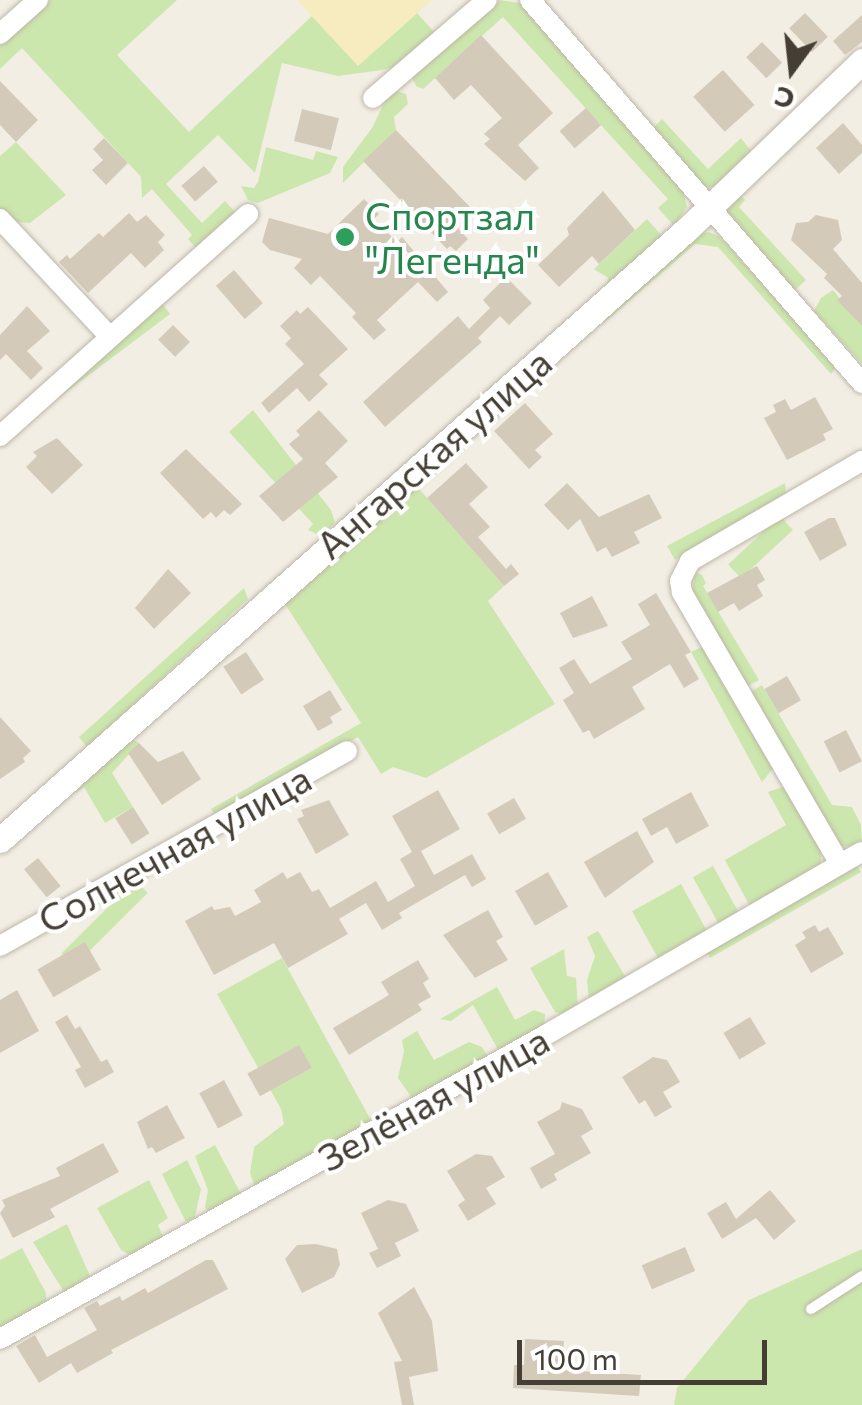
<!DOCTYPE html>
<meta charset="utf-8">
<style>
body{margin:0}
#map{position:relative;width:862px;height:1405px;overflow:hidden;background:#f2eee4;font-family:Commissioner,sans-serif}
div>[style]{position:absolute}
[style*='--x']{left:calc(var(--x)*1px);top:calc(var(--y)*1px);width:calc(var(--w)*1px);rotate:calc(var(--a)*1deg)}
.green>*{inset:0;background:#cce7ad;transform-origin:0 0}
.sand>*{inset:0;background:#f7ecbf}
.building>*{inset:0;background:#d4caba;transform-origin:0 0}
.roads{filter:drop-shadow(0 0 2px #bdb6a7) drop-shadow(0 0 2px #bdb6a7)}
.service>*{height:10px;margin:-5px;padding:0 5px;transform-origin:5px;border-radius:5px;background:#fff}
.minor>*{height:20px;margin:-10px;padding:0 10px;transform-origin:10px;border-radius:10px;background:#fff}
.tertiary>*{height:25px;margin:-12.5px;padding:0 12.5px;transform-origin:12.5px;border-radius:12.5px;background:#fff}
.dots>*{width:28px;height:28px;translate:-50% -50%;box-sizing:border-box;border:5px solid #fff;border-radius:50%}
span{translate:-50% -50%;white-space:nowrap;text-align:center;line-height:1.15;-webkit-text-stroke:8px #fff;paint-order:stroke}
.leisure-label{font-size:38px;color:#27864d}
.left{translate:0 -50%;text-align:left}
.street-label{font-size:38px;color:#443e34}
.north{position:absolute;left:742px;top:20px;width:100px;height:100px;-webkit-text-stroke:8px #fff;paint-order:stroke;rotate:195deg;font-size:28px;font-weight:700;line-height:40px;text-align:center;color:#443e34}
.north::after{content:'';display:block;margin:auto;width:35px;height:45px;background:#443e34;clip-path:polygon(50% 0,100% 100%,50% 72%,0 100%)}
.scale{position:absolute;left:517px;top:1340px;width:250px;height:45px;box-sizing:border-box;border:5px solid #443e34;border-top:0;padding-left:12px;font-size:30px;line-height:35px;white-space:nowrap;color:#443e34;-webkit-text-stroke:8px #fff;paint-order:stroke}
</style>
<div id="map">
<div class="green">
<i style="clip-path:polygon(50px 0,177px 0,117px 55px,189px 132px,312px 16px,358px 65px,417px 13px,437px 35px,394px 67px,382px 70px,338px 76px,282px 63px,255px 173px,218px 135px,166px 184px,202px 223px,225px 201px,235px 212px,196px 248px,188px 239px,192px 235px,152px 189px,142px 198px,141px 177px,22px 48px,0 69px,0 46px)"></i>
<i style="clip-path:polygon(500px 0,520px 3px,683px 190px,687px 207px,674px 226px,658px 208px,668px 199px,503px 17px,423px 89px,416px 86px,411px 75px)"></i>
<i style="clip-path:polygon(391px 89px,406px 94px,408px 104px,394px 117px,396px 130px,343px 183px,343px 167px,372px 128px)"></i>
<i style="clip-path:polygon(662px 119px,708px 169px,741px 138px,752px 152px,715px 187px,703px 187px,651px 130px)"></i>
<i style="clip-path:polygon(16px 142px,66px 195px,30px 223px,11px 222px,0 210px,0 156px)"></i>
<i style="clip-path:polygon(266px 147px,313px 160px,316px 151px,338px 157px,330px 173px,258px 203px,248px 200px,241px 186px,254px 188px,258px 182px)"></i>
<i style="clip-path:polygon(735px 189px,745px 200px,739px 207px,806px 280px,795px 290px,723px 210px)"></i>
<i style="clip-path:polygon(647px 219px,663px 237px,607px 287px,608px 278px,594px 269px)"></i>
<i style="clip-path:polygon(709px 232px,720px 237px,837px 366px,831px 374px,718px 247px,695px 244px,604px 323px,600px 317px,695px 235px)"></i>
<i style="clip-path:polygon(833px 290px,862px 326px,862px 364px,814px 311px,821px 298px)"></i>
<i style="left:161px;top:302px;width:15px;height:195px;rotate:53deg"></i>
<i style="clip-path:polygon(253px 410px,331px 510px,335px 523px,321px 536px,308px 530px,313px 524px,229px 432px)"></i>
<i style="clip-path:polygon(413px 482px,504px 586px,488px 601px,555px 704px,426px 778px,393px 767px,381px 774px,358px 737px,217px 817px,211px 809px,361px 723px,282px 599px)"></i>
<i style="clip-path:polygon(785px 483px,786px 496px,675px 560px,667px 546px)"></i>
<i style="left:780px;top:516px;width:19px;height:71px;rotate:47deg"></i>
<i style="clip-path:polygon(694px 572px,702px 575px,706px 583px,703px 586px,759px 680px,746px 687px,693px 594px)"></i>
<i style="clip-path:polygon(244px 588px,248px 599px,87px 747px,79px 737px)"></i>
<i style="clip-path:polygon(704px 646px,775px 766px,762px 782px,691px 652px)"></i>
<i style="clip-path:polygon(762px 685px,832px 805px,852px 807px,861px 825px,862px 844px,839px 847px,749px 693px)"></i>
<i style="clip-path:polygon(129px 737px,139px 743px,112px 773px,133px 807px,105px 823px,84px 787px,76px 793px,73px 787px)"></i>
<i style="clip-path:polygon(785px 786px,821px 850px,821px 863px,818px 871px,752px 910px,725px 860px,786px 825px,768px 792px)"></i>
<i style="clip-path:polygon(855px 862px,861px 872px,710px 958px,706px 951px)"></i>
<i style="left:713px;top:866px;width:58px;height:23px;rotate:61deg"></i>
<i style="left:135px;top:880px;width:18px;height:104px;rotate:45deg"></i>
<i style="left:681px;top:884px;width:58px;height:56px;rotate:61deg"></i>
<i style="clip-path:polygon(598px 931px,628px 981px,589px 1002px,587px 980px,595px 956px,587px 937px)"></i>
<i style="clip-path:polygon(564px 949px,567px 976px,576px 978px,578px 1009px,568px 1015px,555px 1012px,530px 968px)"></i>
<i style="clip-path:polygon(282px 958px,373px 1124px,256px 1190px,250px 1173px,254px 1147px,284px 1124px,281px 1109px,217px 994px)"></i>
<i style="clip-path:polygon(497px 987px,515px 1020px,534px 1010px,545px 1014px,544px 1028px,500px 1053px,473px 1005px,451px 1021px,440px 1019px)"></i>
<i style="clip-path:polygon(417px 1031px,434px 1060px,469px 1042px,482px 1047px,490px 1060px,414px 1101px,398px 1078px,404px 1051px,402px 1040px)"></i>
<i style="clip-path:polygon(215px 1145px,242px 1196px,209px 1213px,205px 1207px,208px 1190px,195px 1156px)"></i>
<i style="clip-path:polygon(187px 1160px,201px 1189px,195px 1217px,186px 1222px,162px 1174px)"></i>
<i style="clip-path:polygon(149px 1180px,168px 1218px,158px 1225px,163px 1237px,130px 1255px,121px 1250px,97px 1208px)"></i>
<i style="clip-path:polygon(67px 1224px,90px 1276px,64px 1292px,33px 1242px)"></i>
<i style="clip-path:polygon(22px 1248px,46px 1293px,46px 1303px,0 1329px,0 1260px)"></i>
<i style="clip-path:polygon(862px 1249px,862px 1405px,674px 1405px,677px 1388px,749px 1300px)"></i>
</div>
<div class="sand">
<i style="clip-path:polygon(297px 0,432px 0,358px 66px)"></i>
</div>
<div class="building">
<i style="left:805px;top:13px;width:33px;height:22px;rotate:46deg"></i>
<i style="clip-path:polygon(862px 15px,862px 42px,845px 55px,833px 41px)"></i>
<i style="clip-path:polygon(481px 35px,553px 113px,518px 145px,539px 168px,525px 181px,484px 144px,490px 139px,484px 134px,502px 118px,471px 85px,454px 100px,435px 78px)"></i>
<i style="left:762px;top:42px;width:29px;height:22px;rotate:46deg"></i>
<i style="left:723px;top:70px;width:47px;height:40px;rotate:48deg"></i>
<i style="clip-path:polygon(0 81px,38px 120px,16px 142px,0 125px)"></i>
<i style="left:586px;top:108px;width:23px;height:35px;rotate:49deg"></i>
<i style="left:302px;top:109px;width:38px;height:33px;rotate:14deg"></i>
<i style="clip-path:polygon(843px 123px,862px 145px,862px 153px,839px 174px,816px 148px)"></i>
<i style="clip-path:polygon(396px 130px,470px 207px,453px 223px,468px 239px,456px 251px,450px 246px,447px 249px,363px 161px)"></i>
<i style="clip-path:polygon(104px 138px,128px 163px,106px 185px,92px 170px,103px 160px,93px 149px)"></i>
<i style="left:204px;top:166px;width:21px;height:30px;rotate:49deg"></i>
<i style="clip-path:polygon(603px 191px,635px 230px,599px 264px,592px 256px,559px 287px,538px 265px,569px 235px,567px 228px)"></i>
<i style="clip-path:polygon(364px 199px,379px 214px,374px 219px,397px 242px,402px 237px,448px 292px,437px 302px,418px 282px,377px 320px,386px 330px,374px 340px,352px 317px,356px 313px,320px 276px,311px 285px,294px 268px,302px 259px,270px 250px,262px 242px,269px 218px,328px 234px)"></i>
<i style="clip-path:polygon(129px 213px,137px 222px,146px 215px,165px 235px,158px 242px,164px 250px,145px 268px,131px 253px,88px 293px,59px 262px,67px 255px,70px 259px,99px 233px,103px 237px)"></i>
<i style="clip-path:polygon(816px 215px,838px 220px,842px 240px,833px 249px,862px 283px,862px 326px,837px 300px,842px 296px,824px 278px,827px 274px,791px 240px,796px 223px,808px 222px)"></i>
<i style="left:234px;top:270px;width:44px;height:24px;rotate:49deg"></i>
<i style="clip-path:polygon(506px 277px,532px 303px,509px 325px,500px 316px,478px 338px,482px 342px,385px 427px,363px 402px,458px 316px,469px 329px,490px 308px,483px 300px)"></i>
<i style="clip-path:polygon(27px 306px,50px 331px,27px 351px,43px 368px,31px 380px,6px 354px,0 360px,0 335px)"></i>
<i style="clip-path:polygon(308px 307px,348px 349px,319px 375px,328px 384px,309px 402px,297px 388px,269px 413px,261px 403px,304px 364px,285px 344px,291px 338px,280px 326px,297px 310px,300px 314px)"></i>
<i style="left:173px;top:325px;width:24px;height:21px;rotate:45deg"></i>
<i style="clip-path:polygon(815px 397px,833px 429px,823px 434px,826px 440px,787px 460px,764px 418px,776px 412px,773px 405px,785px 399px,791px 410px)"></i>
<i style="clip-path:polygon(525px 403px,553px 434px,535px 450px,542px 457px,529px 469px,494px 431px)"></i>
<i style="clip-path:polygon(319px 410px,348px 441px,325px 463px,338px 477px,283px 522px,259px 496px,303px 459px,289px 444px,300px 435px,296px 431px)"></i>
<i style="clip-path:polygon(57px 438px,83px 465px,52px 494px,26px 467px,37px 456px,33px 452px)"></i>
<i style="clip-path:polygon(186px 449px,242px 504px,230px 515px,224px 510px,216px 518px,211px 512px,203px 519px,160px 473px)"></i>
<i style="clip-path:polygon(466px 463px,488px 487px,469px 504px,490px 527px,478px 537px,506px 569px,511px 564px,519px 574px,504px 586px,427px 498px)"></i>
<i style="clip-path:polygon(567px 483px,599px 517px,649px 494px,662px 518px,634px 532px,640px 543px,612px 557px,606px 547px,597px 552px,580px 519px,568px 530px,544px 505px)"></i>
<i style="clip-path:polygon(829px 518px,835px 518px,847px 545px,820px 561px,804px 532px)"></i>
<i style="clip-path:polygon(757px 566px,765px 580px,757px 585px,763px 596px,739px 611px,734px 603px,718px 612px,707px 593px)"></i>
<i style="clip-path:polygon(168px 569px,191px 593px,154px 629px,135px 608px)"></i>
<i style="clip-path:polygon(656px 593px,691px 652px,685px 655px,699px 679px,684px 688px,670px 664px,632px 687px,645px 709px,594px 739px,589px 730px,583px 733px,563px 700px,574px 693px,559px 668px,574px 659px,590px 684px,632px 659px,621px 642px,650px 625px,638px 604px)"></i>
<i style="clip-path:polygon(592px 596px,608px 626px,573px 638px,560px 613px)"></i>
<i style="left:246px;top:652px;width:33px;height:27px;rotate:57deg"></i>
<i style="left:787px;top:676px;width:28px;height:26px;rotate:60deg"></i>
<i style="clip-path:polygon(330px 690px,342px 710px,330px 717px,333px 723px,318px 731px,303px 706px)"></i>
<i style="clip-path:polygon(0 717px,31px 751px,23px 758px,25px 762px,0 779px)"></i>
<i style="left:846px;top:730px;width:35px;height:25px;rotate:63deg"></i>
<i style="clip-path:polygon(139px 743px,158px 762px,183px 751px,201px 779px,162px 805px,128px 753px)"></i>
<i style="clip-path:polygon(438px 790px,460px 829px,421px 851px,434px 875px,472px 854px,486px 879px,472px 887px,465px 875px,399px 913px,402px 918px,382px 930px,366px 903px,339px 919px,348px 934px,288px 968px,274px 943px,214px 975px,185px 921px,212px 906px,214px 910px,230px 907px,235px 916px,261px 902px,254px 890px,283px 872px,287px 879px,300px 872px,312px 892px,319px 889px,330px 908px,376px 881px,388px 902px,415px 886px,400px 859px,412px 852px,392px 816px)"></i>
<i style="clip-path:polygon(691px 792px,709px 826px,676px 844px,667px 827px,651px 836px,642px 819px)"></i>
<i style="left:514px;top:798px;width:24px;height:31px;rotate:60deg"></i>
<i style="clip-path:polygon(329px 800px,349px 835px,316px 854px,297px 819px,304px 816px,301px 810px)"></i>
<i style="left:133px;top:807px;width:31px;height:21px;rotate:58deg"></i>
<i style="clip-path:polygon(637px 831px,654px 862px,605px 898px,584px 862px)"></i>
<i style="left:38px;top:858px;width:36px;height:18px;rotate:51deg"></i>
<i style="left:548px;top:872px;width:40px;height:38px;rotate:60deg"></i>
<i style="clip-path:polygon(488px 910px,503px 937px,496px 941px,508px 960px,475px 978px,443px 935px)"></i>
<i style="clip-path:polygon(815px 925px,819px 932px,828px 927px,844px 954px,811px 973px,795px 945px,806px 938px,802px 932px)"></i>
<i style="left:85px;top:942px;width:32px;height:55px;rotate:60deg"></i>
<i style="clip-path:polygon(418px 960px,429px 979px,423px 983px,431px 997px,418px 1004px,422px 1010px,349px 1055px,333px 1028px,389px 995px,381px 982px)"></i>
<i style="clip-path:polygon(17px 990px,39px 1031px,0 1053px,0 1000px)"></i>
<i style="clip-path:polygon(67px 1015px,75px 1029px,80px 1026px,101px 1062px,107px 1059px,114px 1072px,85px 1088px,75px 1070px,81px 1067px,55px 1022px)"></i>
<i style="left:750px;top:1017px;width:31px;height:31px;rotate:59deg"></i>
<i style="left:299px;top:1045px;width:26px;height:59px;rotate:61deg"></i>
<i style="clip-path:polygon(653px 1057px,667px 1060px,680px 1082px,663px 1092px,672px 1107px,655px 1117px,645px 1100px,639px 1104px,622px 1077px)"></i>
<i style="left:224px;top:1080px;width:40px;height:28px;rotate:62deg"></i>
<i style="clip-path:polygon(562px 1102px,582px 1109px,593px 1129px,581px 1136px,591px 1153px,554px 1174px,557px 1180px,541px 1189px,530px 1168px,555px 1154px,537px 1122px,560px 1109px)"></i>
<i style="clip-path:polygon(167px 1105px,185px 1138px,156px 1153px,152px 1147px,148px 1149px,137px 1122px)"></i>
<i style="clip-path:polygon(103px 1143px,119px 1172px,50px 1209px,55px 1217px,13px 1238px,0 1213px,5px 1206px,2px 1200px,60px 1176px,56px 1168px)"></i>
<i style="clip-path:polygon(476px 1154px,492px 1156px,505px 1177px,486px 1188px,496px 1204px,468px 1221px,458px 1205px,465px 1200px,447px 1171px)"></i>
<i style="clip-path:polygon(770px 1190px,796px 1221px,774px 1240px,756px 1218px,722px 1239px,707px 1213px,726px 1202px,736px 1219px)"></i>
<i style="clip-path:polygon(388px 1200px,406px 1204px,419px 1231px,395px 1243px,401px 1256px,377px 1268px,369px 1253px,378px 1249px,361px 1213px)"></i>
<i style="clip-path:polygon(316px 1244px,337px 1249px,340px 1265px,334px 1277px,302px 1293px,285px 1259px,297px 1245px)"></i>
<i style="left:685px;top:1247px;width:26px;height:47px;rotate:67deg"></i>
<i style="clip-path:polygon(206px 1260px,213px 1260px,228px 1289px,111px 1350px,113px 1353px,77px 1373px,71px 1363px,39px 1383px,16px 1346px,35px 1335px,47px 1357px,97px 1330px,84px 1308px,97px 1301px,100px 1306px,120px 1296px,122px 1301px,145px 1288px,148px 1293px)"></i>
<i style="clip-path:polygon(414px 1287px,432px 1321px,438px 1371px,409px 1377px,414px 1405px,402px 1405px,394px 1362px,402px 1361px,378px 1313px)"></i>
<i style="clip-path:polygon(525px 1339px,564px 1341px,562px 1370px,641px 1375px,639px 1396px,513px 1388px,514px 1365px,524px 1365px)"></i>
</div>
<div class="roads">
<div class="service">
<i style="--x:811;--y:1309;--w:61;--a:-32.9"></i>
</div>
<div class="minor">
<i style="--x:530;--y:0;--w:507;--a:49.08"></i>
<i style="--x:0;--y:34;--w:51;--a:-41.8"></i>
<i style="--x:373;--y:98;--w:150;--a:-40.7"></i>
<i style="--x:0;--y:219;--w:160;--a:47"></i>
<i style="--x:0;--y:436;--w:333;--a:-41.8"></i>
<i style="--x:840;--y:864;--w:315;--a:-120.2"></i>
<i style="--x:682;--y:592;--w:11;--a:-100"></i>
<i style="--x:680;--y:581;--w:22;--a:-63"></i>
<i style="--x:690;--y:561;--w:199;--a:-30.2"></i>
<i style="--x:0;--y:946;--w:398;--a:-29.3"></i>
<i style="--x:0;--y:1339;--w:623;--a:-29.12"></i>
<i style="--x:544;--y:1036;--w:367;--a:-30.1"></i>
</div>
<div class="tertiary">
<i style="--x:0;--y:840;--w:919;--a:-41.65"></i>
<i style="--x:687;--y:229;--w:243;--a:-43.8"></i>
</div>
</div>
<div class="dots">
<i style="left:345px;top:237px;background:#2e9e5b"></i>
</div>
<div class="leisure-label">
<span class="left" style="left:365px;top:237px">Спортзал<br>"Легенда"</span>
</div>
<div class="street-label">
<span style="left:433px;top:453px;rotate:-41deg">Ангарская улица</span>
<span style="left:174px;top:848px;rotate:-29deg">Солнечная улица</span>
<span style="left:433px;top:1098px;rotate:-29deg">Зелёная улица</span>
</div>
<div class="north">С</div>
<div class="scale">100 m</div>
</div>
